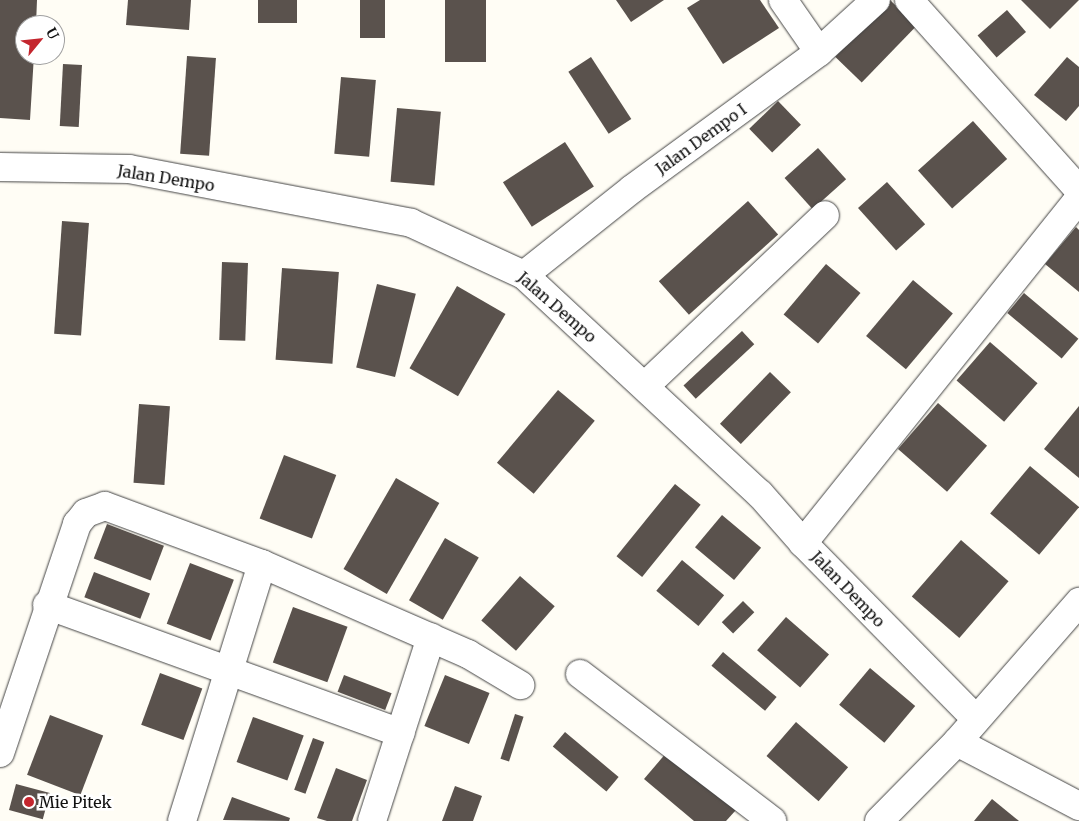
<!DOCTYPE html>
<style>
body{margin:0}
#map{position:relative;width:1079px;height:821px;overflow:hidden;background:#fffdf5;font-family:Merriweather,serif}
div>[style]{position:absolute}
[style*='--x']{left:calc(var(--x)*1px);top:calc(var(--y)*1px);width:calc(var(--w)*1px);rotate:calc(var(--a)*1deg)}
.building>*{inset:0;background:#5a524d;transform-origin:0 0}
.roads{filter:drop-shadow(0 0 1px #444) drop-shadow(0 0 1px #444)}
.street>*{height:28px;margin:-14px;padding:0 14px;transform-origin:14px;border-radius:14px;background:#fff}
.dots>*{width:14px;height:14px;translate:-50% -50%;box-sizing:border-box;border:2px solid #fff;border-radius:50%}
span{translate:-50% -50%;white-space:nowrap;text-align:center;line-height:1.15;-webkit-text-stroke:5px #fff;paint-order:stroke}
.street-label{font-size:16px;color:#111}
.poi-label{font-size:16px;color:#111}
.left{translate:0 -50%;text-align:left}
.north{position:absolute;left:15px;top:15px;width:50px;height:50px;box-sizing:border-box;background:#fff;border:1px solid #a0a0a0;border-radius:50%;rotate:62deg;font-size:14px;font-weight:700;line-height:20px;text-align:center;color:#111}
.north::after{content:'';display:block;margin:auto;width:18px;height:22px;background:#c4262e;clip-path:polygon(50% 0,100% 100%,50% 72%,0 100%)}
</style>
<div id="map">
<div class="building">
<i style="clip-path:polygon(0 0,37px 0,36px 25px,25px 25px,25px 55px,34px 55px,30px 120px,0 118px)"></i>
<i style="clip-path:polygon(128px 0,191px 0,189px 30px,126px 25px)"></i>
<i style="left:258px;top:0;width:39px;height:23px"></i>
<i style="left:360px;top:0;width:25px;height:38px"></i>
<i style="left:445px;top:0;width:41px;height:62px"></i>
<i style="clip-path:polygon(616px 0,664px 0,631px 22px)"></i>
<i style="clip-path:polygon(700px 0,760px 0,779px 28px,723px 64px,687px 8px)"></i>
<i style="left:890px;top:0;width:37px;height:79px;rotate:44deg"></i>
<i style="clip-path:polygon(1021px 0,1079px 0,1050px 29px)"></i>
<i style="left:1007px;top:10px;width:29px;height:39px;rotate:49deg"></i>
<i style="left:187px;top:56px;width:29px;height:98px;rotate:4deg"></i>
<i style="left:591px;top:57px;width:74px;height:27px;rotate:57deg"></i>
<i style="clip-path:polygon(1067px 57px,1079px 67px,1079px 106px,1066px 121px,1034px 95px)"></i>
<i style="left:63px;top:64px;width:19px;height:62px;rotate:3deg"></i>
<i style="left:341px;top:77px;width:35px;height:77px;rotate:5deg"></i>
<i style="left:778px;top:101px;width:33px;height:40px;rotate:46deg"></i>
<i style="left:397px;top:108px;width:44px;height:74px;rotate:5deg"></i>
<i style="left:973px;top:121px;width:51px;height:74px;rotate:48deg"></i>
<i style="left:565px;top:142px;width:53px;height:74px;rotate:57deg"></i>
<i style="left:818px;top:148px;width:42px;height:45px;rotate:48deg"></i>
<i style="left:887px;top:182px;width:57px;height:39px;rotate:48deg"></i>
<i style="left:748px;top:201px;width:45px;height:120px;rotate:48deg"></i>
<i style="left:62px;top:221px;width:27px;height:113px;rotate:4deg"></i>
<i style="clip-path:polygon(1076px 227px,1079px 230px,1079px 292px,1045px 264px)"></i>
<i style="left:222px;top:262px;width:26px;height:78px;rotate:2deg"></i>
<i style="left:826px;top:264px;width:45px;height:66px;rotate:40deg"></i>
<i style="left:282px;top:268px;width:57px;height:92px;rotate:4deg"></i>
<i style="left:913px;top:280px;width:52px;height:73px;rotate:40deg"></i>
<i style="left:377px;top:284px;width:40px;height:86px;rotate:14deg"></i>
<i style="left:457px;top:286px;width:56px;height:95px;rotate:30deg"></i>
<i style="left:1024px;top:293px;width:71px;height:26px;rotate:40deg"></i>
<i style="left:742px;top:331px;width:18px;height:80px;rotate:47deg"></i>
<i style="left:990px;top:342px;width:63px;height:51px;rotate:41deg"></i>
<i style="left:770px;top:372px;width:29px;height:72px;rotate:44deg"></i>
<i style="left:558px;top:390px;width:48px;height:95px;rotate:40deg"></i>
<i style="left:938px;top:403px;width:65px;height:61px;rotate:41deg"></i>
<i style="left:139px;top:404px;width:31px;height:79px;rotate:4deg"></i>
<i style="clip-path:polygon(1079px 406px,1079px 478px,1044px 449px)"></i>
<i style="left:284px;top:455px;width:56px;height:68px;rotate:21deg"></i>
<i style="left:1030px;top:466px;width:64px;height:62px;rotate:40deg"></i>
<i style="left:396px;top:478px;width:50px;height:105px;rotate:30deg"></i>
<i style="left:675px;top:484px;width:33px;height:93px;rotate:39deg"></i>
<i style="left:722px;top:515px;width:51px;height:42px;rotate:40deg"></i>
<i style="left:107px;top:524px;width:61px;height:37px;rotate:21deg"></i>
<i style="left:445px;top:538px;width:39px;height:72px;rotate:30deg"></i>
<i style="left:961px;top:540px;width:63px;height:75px;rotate:41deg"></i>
<i style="left:682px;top:560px;width:55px;height:40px;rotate:40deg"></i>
<i style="left:190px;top:563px;width:47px;height:65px;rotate:21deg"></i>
<i style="left:94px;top:572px;width:60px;height:27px;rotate:21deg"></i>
<i style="left:520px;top:576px;width:46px;height:59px;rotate:41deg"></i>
<i style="left:743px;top:601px;width:16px;height:30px;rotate:45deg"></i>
<i style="left:293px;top:607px;width:58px;height:59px;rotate:20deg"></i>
<i style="left:786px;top:617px;width:57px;height:44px;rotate:41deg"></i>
<i style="left:723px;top:652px;width:70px;height:18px;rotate:40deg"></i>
<i style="left:870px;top:668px;width:59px;height:48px;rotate:40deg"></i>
<i style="left:160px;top:673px;width:45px;height:55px;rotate:20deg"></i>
<i style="left:344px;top:675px;width:51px;height:18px;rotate:21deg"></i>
<i style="left:445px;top:675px;width:48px;height:55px;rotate:22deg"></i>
<i style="left:515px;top:714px;width:9px;height:47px;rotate:18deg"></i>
<i style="left:50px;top:715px;width:57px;height:64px;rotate:21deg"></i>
<i style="left:253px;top:717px;width:54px;height:48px;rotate:20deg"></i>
<i style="left:796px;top:722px;width:69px;height:45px;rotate:41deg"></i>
<i style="left:565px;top:732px;width:70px;height:19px;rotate:40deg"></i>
<i style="left:313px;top:738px;width:12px;height:55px;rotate:20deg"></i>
<i style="clip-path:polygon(667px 752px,736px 810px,726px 821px,694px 821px,644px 779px)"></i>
<i style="clip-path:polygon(336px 768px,367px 780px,352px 821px,327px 821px,317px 818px)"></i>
<i style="left:16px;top:784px;width:35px;height:27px;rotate:15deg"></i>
<i style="clip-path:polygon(455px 786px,482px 796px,473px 821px,442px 821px)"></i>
<i style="clip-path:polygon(232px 797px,290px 818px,289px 821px,223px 820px)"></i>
<i style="clip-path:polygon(992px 799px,1019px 821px,974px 821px)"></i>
</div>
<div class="roads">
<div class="street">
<i style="--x:783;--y:0;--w:63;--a:55.3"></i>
<i style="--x:909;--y:0;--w:255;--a:48.2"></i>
<i style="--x:0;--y:167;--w:129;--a:0.9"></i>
<i style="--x:129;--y:169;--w:287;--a:10.8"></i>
<i style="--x:411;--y:223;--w:124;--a:24.7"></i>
<i style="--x:524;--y:275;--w:322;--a:42.9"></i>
<i style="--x:760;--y:494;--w:65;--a:48.7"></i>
<i style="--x:803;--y:543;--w:245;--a:45.5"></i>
<i style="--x:524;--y:275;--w:138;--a:-38.5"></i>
<i style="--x:632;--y:189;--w:232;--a:-36.2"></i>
<i style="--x:819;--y:52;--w:77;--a:-42.4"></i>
<i style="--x:645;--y:386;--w:248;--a:-43.5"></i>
<i style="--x:803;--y:543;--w:441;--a:-51.3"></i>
<i style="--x:47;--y:605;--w:376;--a:19.9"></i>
<i style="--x:580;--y:674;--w:242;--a:37.4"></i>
<i style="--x:957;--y:742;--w:138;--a:27.7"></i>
<i style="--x:0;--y:753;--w:242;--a:-71.4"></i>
<i style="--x:77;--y:524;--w:14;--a:-51"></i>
<i style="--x:86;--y:513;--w:20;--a:-20"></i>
<i style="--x:105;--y:506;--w:167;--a:20.3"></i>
<i style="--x:262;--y:564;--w:225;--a:23.6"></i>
<i style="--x:468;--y:654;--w:61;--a:30.8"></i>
<i style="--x:182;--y:821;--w:269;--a:-72.7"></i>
<i style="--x:372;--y:821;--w:193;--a:-72.2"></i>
<i style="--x:879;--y:821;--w:111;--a:-45.4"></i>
<i style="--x:957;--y:742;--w:186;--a:-48.9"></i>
</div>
</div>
<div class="dots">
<i style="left:29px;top:802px;background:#c4262e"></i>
</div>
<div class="street-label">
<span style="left:701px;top:139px;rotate:-36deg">Jalan Dempo I</span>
<span style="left:166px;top:178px;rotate:9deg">Jalan Dempo</span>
<span style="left:557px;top:307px;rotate:41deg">Jalan Dempo</span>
<span style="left:848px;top:589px;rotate:46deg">Jalan Dempo</span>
</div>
<div class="poi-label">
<span class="left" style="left:39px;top:802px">Mie Pitek</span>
</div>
<div class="north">U</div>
</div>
